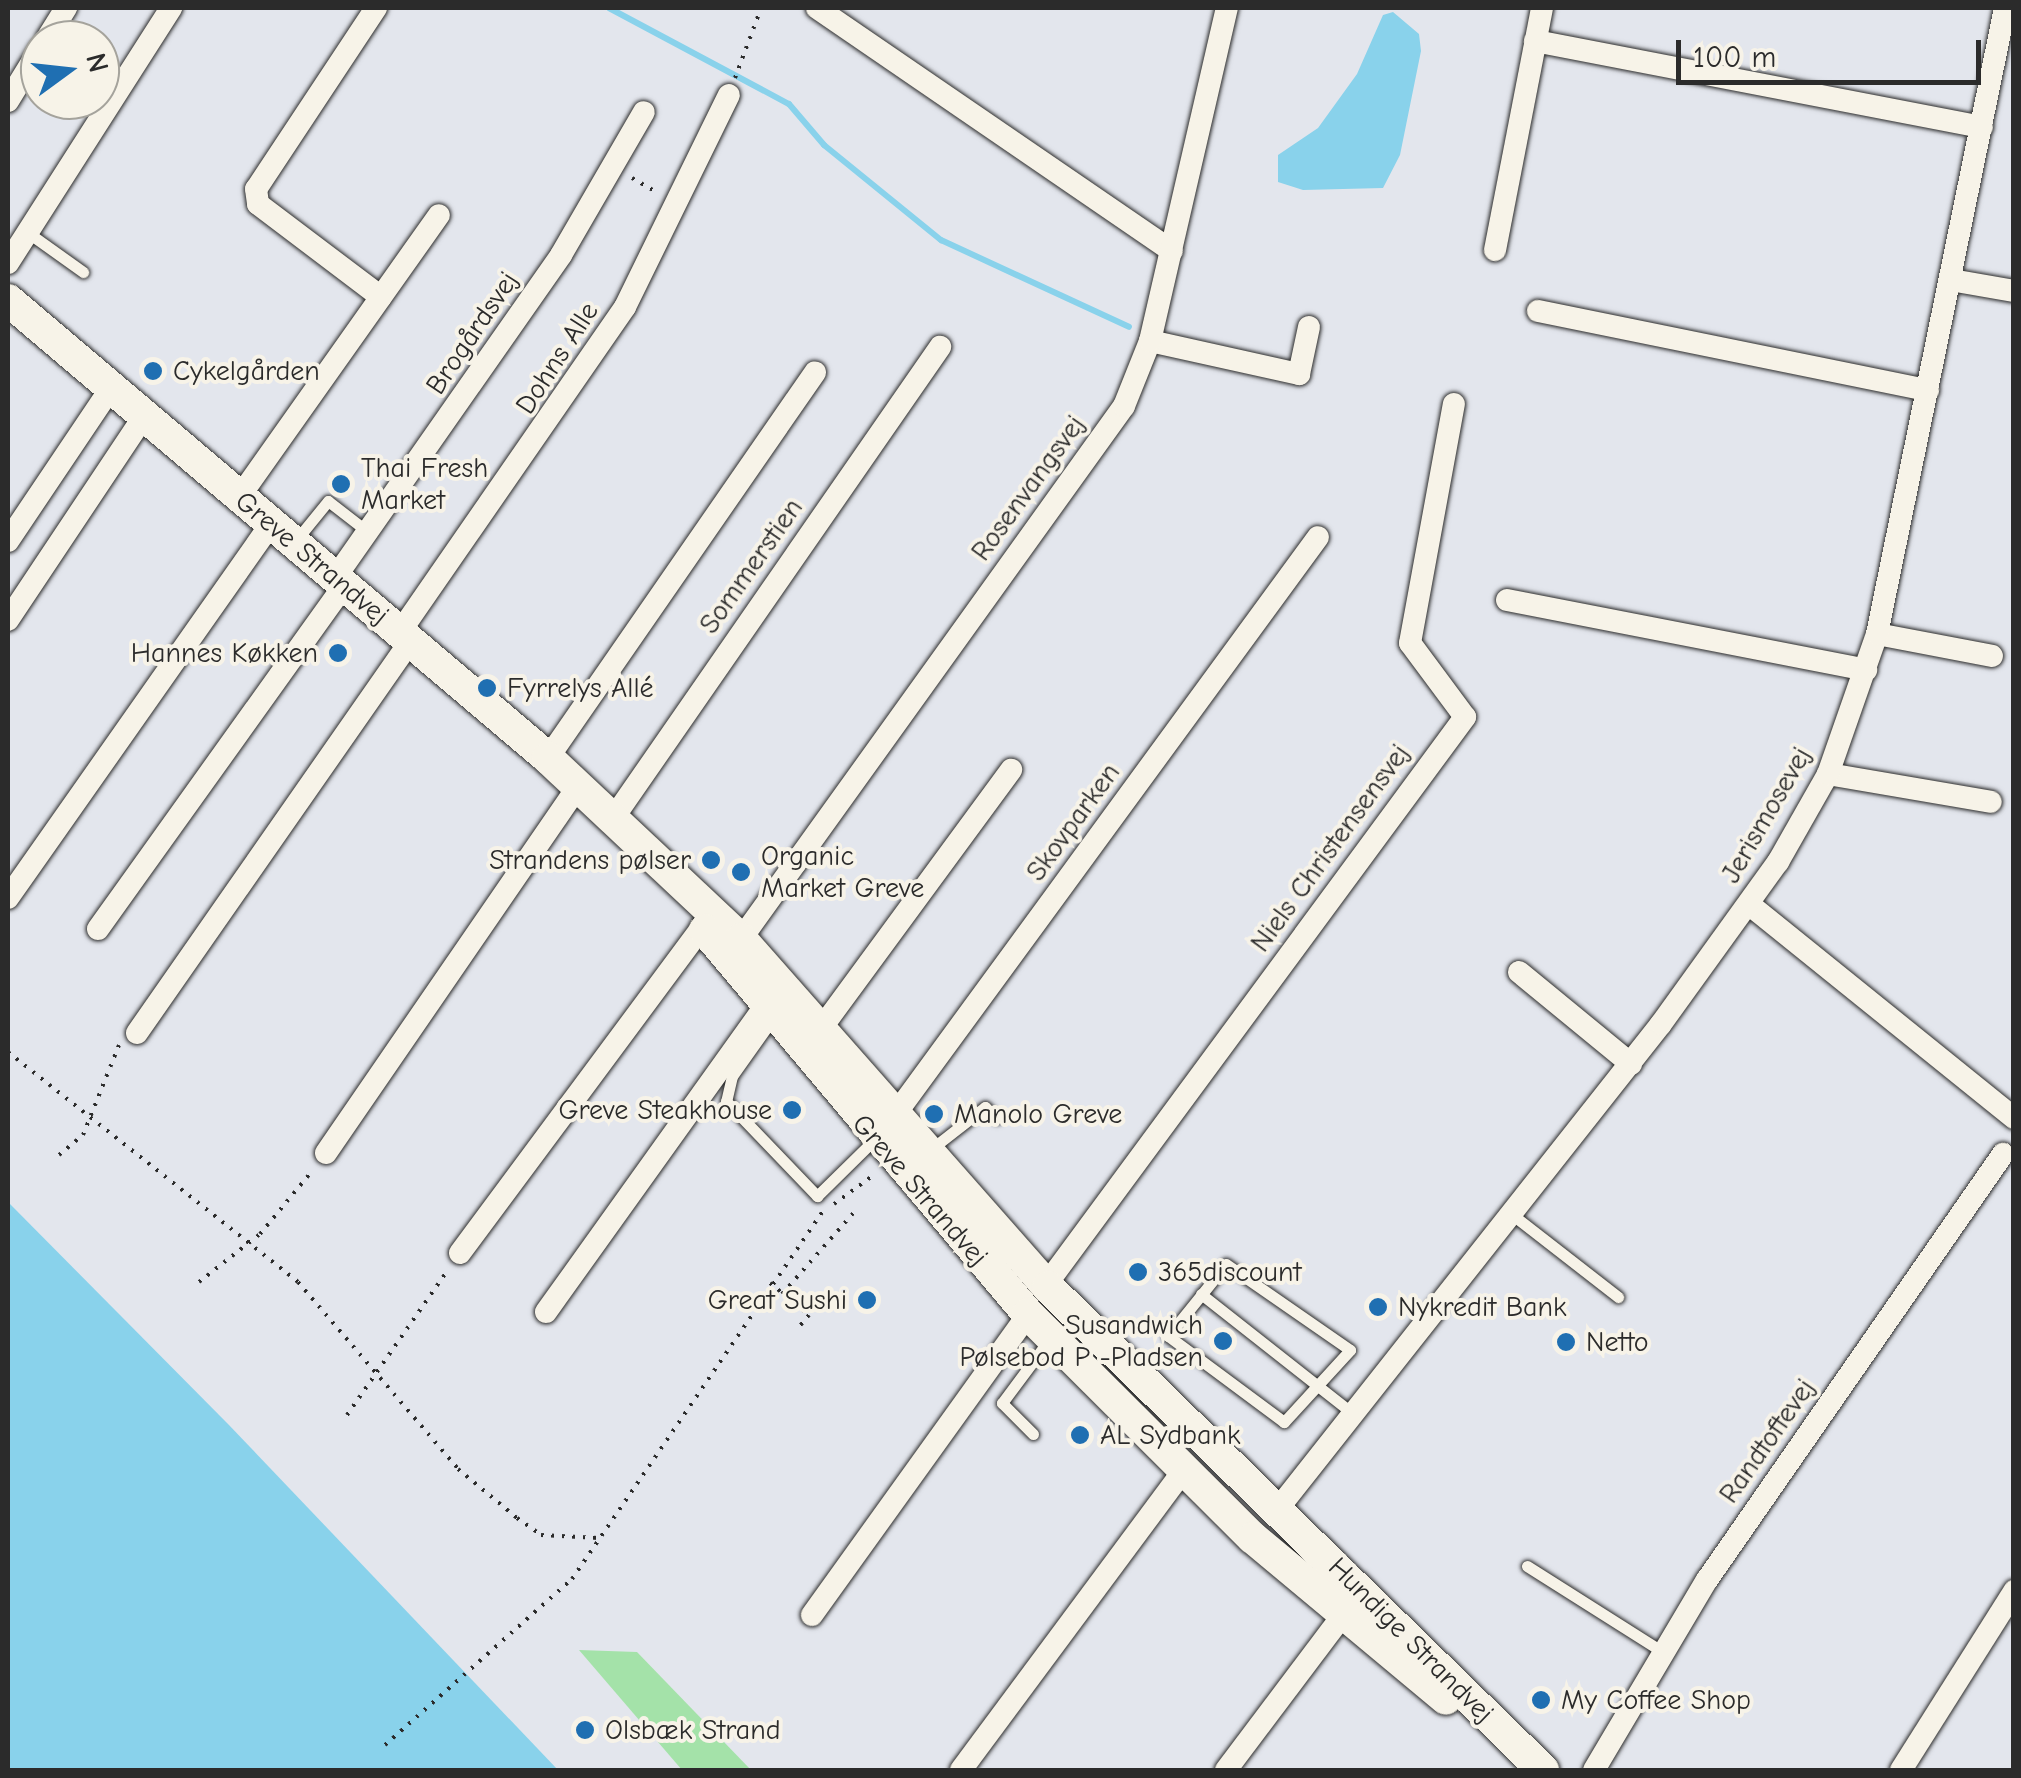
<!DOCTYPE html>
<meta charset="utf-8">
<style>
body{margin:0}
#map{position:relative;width:2021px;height:1778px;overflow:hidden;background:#e3e6ed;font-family:"Comic Neue",sans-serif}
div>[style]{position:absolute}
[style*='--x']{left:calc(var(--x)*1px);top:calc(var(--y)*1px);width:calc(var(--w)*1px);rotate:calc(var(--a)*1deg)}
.green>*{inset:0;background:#a4e2a9}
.water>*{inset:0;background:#89d2eb}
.stream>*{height:6px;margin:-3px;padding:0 3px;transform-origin:3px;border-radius:3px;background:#89d2eb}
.path>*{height:4px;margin-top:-2px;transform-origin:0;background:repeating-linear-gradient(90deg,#2b2b2b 0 2.5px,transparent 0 10.5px)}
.roads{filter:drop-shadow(0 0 2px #2b2b2b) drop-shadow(0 0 2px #2b2b2b)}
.lane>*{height:11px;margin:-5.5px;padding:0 5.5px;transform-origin:5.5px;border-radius:5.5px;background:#f7f3e8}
.street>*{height:22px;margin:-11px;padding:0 11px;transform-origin:11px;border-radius:11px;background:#f7f3e8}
.secondary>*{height:32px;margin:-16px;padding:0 16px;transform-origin:16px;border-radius:16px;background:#f7f3e8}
.dots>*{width:28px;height:28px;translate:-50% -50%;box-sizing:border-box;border:5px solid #f7f3e8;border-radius:50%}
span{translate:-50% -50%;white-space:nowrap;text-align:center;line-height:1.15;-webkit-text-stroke:8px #f7f3e8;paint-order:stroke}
.street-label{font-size:28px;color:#2b2b2b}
.poi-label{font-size:28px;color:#2b2b2b}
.left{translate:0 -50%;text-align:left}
.right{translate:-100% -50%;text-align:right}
.frame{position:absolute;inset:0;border:10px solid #2b2b2b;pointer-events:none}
.north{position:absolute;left:20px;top:20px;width:100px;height:100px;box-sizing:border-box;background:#f7f3e8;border:2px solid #a5a39c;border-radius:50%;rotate:75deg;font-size:28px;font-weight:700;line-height:40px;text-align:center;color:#2b2b2b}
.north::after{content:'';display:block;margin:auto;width:35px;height:45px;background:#1f6fb2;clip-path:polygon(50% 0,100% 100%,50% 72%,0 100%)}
.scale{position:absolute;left:1676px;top:40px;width:305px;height:45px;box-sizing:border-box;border:5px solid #2b2b2b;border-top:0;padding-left:12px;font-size:30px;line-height:35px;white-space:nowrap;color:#2b2b2b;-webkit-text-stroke:8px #f7f3e8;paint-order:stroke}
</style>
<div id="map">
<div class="green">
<i style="clip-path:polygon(579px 1650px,637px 1652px,751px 1770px,682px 1770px)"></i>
</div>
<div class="water">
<i style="clip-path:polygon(1393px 12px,1419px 34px,1421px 51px,1400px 155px,1383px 188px,1303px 190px,1278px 182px,1278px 155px,1318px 128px,1357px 74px,1383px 15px)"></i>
<i style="clip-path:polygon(8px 1202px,228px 1424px,558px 1770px,8px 1770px)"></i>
</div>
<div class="stream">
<i style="--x:609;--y:8;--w:204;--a:28.1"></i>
<i style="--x:789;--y:104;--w:54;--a:49.5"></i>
<i style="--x:824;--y:145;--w:151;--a:39.1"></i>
<i style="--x:941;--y:240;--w:207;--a:24.8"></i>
</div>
<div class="path">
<i style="--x:735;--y:78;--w:75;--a:-69.6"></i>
<i style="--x:632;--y:178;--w:30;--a:30"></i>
<i style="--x:8;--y:1052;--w:370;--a:38.4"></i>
<i style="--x:298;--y:1282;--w:246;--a:49.4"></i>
<i style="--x:458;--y:1469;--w:77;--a:39.7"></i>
<i style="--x:517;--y:1518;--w:29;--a:35"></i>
<i style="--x:541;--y:1535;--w:58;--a:3"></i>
<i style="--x:59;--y:1155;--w:31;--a:-40"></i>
<i style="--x:83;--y:1135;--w:97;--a:-68.2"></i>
<i style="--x:834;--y:1204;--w:51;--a:-36.2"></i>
<i style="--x:199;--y:1282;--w:78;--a:-38.2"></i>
<i style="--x:260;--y:1234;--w:83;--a:-50.4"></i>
<i style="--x:770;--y:1283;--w:50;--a:39.4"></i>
<i style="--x:809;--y:1315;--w:17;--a:130"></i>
<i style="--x:782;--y:1294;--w:112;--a:-48.6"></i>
<i style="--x:1131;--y:1330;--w:9;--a:-54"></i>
<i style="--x:1136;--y:1323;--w:22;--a:34"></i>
<i style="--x:347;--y:1415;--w:175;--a:-55.2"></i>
<i style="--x:385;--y:1745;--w:250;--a:-41.6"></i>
<i style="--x:572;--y:1579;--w:444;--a:-55.7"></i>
</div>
<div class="roads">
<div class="lane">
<i style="--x:27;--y:232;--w:69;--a:35.5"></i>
<i style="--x:297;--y:539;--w:49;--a:-50.8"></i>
<i style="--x:328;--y:501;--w:51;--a:37.8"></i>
<i style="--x:774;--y:1017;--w:72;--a:125.4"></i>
<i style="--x:732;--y:1076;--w:26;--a:103"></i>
<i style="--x:726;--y:1101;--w:132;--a:46.2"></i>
<i style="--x:817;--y:1196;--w:80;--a:-44.5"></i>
<i style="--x:930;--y:1150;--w:70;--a:-38"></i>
<i style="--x:985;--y:1107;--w:16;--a:43"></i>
<i style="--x:1514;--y:1216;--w:132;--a:37.9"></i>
<i style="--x:1226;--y:1264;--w:151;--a:34.7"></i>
<i style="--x:1350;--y:1350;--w:98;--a:132.5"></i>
<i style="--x:1284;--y:1422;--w:144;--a:-143.4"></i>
<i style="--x:1168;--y:1336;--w:92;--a:-51.1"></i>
<i style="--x:1201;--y:1294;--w:196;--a:38.2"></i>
<i style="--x:1033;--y:1434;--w:44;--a:-135"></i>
<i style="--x:1002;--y:1403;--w:79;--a:-53.3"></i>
<i style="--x:1527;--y:1566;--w:161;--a:32.3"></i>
</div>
<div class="street">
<i style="--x:376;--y:8;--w:217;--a:123.5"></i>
<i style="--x:256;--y:189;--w:15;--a:82"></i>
<i style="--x:258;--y:204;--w:154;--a:37.1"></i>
<i style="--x:817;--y:8;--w:430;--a:34.4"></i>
<i style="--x:46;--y:40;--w:38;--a:-58"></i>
<i style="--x:1535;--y:41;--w:455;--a:10.9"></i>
<i style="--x:8;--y:101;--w:61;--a:-58.4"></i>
<i style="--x:1495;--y:250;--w:247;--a:-79"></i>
<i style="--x:8;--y:263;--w:303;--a:-57.4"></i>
<i style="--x:1951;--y:280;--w:64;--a:9.9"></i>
<i style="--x:1538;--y:311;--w:398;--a:11.5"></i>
<i style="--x:1150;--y:341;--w:153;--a:12.5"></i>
<i style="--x:1299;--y:374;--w:48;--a:-78"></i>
<i style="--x:240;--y:496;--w:344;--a:-54.7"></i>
<i style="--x:8;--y:541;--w:184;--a:-56.1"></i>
<i style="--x:335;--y:578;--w:394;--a:-55"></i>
<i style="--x:561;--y:255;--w:165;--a:-59.9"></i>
<i style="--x:1507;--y:600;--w:366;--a:11"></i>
<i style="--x:8;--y:620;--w:245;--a:-56.3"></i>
<i style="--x:400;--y:632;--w:395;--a:-55.3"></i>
<i style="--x:625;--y:307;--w:236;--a:-63.9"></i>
<i style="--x:1877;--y:634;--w:117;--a:10.8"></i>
<i style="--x:548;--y:758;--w:469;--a:-55.3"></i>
<i style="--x:1828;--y:774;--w:165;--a:9.7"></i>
<i style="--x:612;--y:820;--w:576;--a:-55.26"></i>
<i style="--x:8;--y:898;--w:457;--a:-54.9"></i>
<i style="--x:1750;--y:905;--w:339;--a:38.9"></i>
<i style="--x:98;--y:929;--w:423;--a:-54.4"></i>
<i style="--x:741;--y:939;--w:656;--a:-54.3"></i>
<i style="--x:1124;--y:406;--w:70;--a:-68.2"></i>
<i style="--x:1150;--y:341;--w:342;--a:-77"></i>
<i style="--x:1519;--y:972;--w:145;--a:39.4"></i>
<i style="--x:820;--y:1030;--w:323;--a:-53.7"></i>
<i style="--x:137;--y:1033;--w:477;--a:-55.1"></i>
<i style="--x:889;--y:1123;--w:726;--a:-53.79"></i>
<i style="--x:326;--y:1153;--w:444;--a:-55.5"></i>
<i style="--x:460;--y:1253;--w:406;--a:-53.4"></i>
<i style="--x:1046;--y:1285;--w:706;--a:-53.58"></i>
<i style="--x:1465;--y:717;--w:92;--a:-126.6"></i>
<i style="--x:1410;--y:643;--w:243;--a:-79.6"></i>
<i style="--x:546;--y:1312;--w:378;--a:-54.4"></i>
<i style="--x:1277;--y:1510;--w:619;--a:-51.69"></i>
<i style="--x:1661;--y:1024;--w:200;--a:-54.2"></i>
<i style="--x:1778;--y:862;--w:101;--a:-60.4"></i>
<i style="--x:1828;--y:774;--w:148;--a:-70.7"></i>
<i style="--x:1877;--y:634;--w:639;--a:-78.44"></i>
<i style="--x:812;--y:1615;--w:370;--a:-54.3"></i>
<i style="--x:961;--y:1770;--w:372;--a:-53.4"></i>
<i style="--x:1226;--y:1770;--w:193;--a:-53"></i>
<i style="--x:1594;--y:1770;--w:221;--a:-59.3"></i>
<i style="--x:1707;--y:1580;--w:519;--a:-55.21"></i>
<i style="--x:1901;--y:1770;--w:212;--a:-57.7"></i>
</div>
<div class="secondary">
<i style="--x:8;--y:300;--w:708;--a:40.3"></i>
<i style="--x:548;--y:758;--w:265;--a:43.2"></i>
<i style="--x:741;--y:939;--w:464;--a:48.6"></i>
<i style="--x:1048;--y:1287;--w:692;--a:44.3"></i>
<i style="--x:705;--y:930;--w:502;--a:49.93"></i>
<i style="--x:1028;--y:1314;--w:317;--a:44.9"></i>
<i style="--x:1253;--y:1538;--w:251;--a:39.8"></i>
</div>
</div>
<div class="dots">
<i style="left:153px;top:371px;background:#1f6fb2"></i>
<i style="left:341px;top:484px;background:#1f6fb2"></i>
<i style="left:338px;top:653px;background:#1f6fb2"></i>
<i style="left:487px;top:688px;background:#1f6fb2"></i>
<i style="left:711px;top:860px;background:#1f6fb2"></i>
<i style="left:741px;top:872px;background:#1f6fb2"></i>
<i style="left:792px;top:1110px;background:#1f6fb2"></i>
<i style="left:934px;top:1114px;background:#1f6fb2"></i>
<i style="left:1138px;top:1272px;background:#1f6fb2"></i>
<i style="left:867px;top:1300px;background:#1f6fb2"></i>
<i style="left:1378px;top:1307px;background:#1f6fb2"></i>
<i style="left:1223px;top:1341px;background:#1f6fb2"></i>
<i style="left:1566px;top:1342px;background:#1f6fb2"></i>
<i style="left:1080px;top:1435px;background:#1f6fb2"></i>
<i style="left:1541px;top:1700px;background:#1f6fb2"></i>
<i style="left:585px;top:1730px;background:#1f6fb2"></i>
</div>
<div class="street-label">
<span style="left:472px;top:333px;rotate:-56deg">Brogårdsvej</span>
<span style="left:557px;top:358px;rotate:-57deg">Dohns Alle</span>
<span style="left:1028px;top:488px;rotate:-54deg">Rosenvangsvej</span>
<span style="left:312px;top:558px;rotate:40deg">Greve Strandvej</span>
<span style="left:751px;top:566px;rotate:-55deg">Sommerstien</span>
<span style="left:1766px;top:815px;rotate:-60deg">Jerismosevej</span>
<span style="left:1073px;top:822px;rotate:-54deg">Skovparken</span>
<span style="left:1330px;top:848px;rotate:-54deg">Niels Christensensvej</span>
<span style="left:920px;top:1190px;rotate:49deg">Greve Strandvej</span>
<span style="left:1767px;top:1441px;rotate:-55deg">Randtoftevej</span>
<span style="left:1411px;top:1640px;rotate:45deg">Hundige Strandvej</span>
</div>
<div class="poi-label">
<span class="left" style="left:173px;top:371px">Cykelgården</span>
<span class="left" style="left:361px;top:484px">Thai Fresh<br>Market</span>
<span class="right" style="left:318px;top:653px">Hannes Køkken</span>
<span class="left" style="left:507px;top:688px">Fyrrelys Allé</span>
<span class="left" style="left:761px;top:872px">Organic<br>Market Greve</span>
<span class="right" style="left:691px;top:860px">Strandens pølser</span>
<span class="right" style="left:772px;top:1110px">Greve Steakhouse</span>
<span class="left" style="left:954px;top:1114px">Manolo Greve</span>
<span class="left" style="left:1158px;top:1272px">365discount</span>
<span class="right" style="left:847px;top:1300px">Great Sushi</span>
<span class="left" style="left:1398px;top:1307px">Nykredit Bank</span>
<span class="right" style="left:1203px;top:1341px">Susandwich<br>Pølsebod P -Pladsen</span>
<span class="left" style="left:1586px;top:1342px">Netto</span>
<span class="left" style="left:1100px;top:1435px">AL Sydbank</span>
<span class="left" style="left:1561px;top:1700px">My Coffee Shop</span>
<span class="left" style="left:605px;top:1730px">Olsbæk Strand</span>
</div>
<div class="frame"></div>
<div class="north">N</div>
<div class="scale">100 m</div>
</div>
